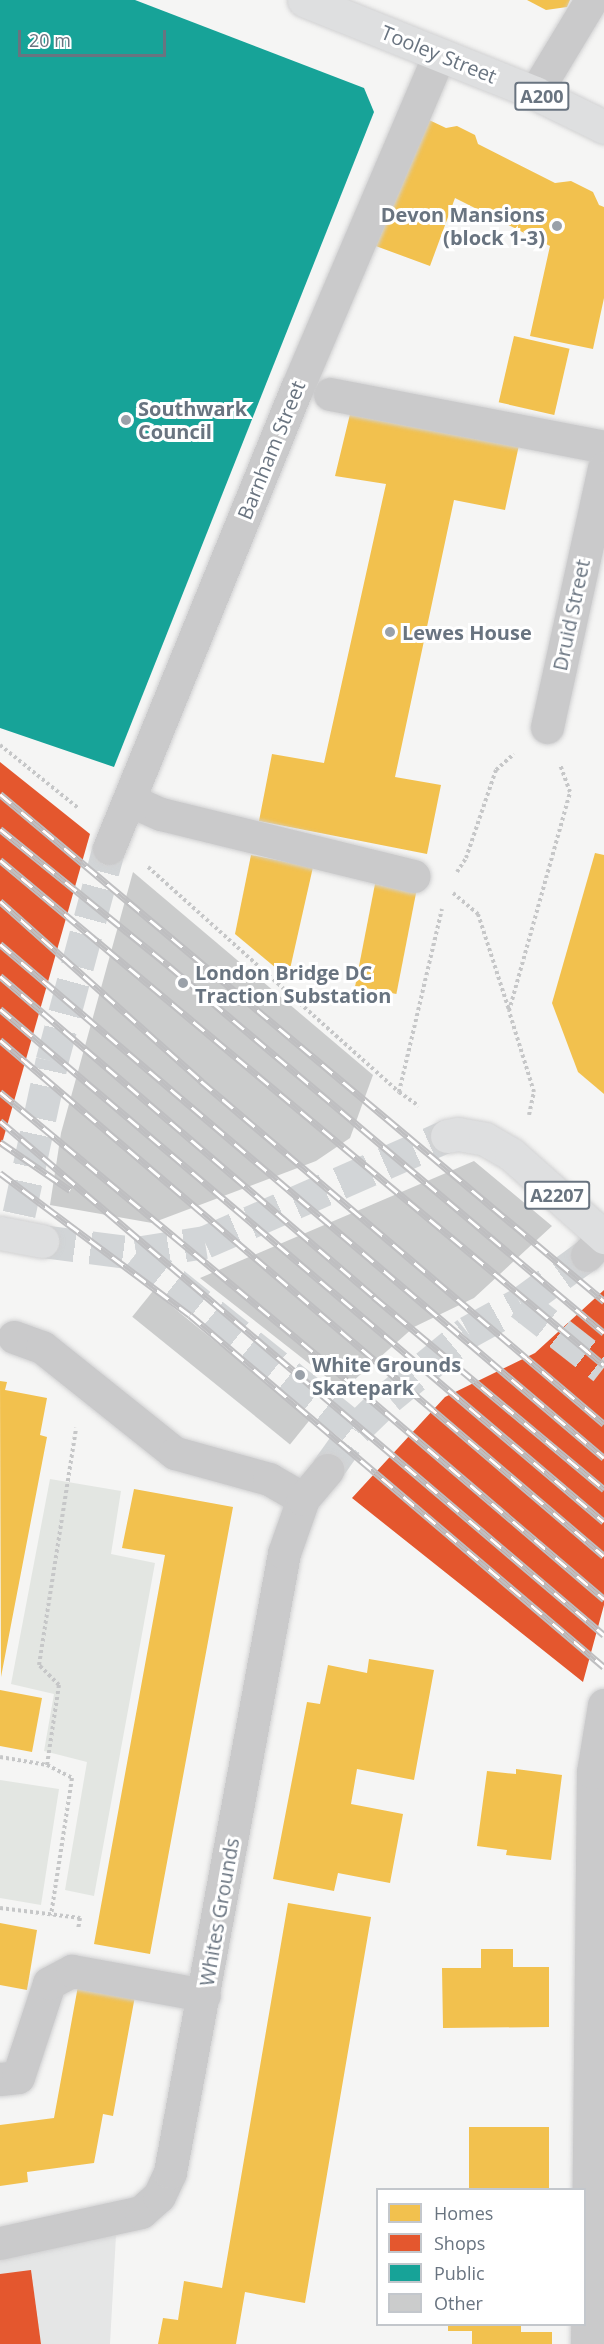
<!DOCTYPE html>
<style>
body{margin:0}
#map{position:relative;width:604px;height:2344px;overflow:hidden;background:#f5f5f4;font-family:"Open Sans",sans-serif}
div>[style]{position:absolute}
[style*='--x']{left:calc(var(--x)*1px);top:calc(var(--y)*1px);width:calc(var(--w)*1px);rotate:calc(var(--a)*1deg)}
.built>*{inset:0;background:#e5e6e6}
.green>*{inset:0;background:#e3e6e2}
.homes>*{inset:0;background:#f2c14e;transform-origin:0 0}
.shops>*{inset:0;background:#e4572e}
.public>*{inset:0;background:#17a398}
.building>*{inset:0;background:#cbcccc;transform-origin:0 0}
.minor-tunnel>*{height:33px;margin-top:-16.5px;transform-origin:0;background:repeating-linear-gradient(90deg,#d2d5d7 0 33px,transparent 0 49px)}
.major-tunnel>*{height:33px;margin-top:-16.5px;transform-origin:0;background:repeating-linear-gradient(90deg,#d2d5d7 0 33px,transparent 0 49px)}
.path>*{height:4px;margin-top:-2px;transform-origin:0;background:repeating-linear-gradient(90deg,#c6c7c8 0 3px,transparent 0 6px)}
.roads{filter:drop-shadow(0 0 2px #d1d1d2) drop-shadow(0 0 2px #d1d1d2)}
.minor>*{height:33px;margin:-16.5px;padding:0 16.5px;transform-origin:16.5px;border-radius:16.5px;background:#cacacb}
.major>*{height:33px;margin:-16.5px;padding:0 16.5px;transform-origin:16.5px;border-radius:16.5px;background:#dedfe0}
.rail>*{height:7px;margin-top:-3.5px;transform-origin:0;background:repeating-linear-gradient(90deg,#fff 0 14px,#bfbfc1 0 28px);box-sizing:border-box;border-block:2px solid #bfbfc1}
.dots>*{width:16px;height:16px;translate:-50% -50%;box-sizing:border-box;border:3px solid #fff;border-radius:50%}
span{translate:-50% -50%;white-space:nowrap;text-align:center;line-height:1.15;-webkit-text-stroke:6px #fff;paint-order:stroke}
.shield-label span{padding:2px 4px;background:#fff;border:2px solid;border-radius:4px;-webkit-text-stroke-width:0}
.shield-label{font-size:18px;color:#697480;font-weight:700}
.street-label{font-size:20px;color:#697480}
.poi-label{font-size:20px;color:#697480;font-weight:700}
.right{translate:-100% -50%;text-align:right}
.left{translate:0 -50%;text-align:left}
.legend{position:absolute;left:376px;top:2188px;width:210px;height:138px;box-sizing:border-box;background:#fff;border:2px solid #c3c7cc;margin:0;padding:8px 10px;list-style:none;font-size:18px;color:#697480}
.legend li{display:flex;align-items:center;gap:12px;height:30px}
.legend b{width:30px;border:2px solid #c3c7cc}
.scale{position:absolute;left:18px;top:30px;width:148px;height:27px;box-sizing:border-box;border:3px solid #697480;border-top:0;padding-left:8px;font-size:18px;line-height:21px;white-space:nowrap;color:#697480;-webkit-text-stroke:4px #fff;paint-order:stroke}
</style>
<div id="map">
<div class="built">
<i style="clip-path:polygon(116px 2235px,110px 2344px,0 2344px,0 2256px)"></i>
</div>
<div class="green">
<i style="clip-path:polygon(50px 1479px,121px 1491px,111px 1554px,155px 1563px,94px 1896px,65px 1890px,87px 1762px,44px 1751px,54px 1694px,11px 1684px)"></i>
<i style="clip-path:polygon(0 1780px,59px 1789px,41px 1905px,0 1898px)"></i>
</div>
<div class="homes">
<i style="clip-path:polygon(527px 0,570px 0,567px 7px,546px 10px)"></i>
<i style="clip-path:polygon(427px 119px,446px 128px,457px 126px,475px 135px,478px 144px,555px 183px,571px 181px,593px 192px,599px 205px,604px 207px,604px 298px,593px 349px,530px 336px,550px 246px,455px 198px,430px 266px,373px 245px)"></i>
<i style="left:514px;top:336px;width:57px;height:68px;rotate:13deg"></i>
<i style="clip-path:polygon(351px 410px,519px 445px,505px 510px,454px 500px,395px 777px,441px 785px,427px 854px,259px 821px,272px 754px,324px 763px,386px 484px,335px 476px)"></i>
<i style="clip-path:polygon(595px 853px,604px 855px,604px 1094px,578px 1072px,552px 1003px)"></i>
<i style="clip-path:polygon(251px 855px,313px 867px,288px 978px,235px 934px)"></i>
<i style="left:375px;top:884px;width:42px;height:104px;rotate:11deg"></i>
<i style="clip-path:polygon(0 1381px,7px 1382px,5px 1390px,47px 1398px,40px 1435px,47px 1437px,1px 1677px)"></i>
<i style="clip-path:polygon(134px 1489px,233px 1507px,150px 1954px,94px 1944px,165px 1555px,122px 1548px)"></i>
<i style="clip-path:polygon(369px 1659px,434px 1670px,414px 1780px,357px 1769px,351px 1804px,403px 1814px,390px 1883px,338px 1873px,334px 1891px,273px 1879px,307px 1702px,320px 1704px,328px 1665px,367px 1673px)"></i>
<i style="clip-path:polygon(0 1690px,42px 1698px,32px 1752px,0 1746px)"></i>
<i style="clip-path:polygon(516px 1769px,562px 1775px,551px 1860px,506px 1855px,507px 1850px,477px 1846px,487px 1771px,516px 1774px)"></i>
<i style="clip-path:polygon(288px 1903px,371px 1917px,305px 2303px,245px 2292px,236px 2344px,158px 2344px,163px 2318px,178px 2320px,184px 2281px,222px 2288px)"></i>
<i style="clip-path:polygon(0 1923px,37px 1930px,27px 1990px,0 1985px)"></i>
<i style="clip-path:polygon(481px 1949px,513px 1949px,513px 1967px,549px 1967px,549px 2027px,443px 2028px,442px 1968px,481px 1968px)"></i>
<i style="clip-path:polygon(78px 1986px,135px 1996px,113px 2116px,103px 2114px,94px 2163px,27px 2172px,28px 2182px,0 2186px,0 2125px,54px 2118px)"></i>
<i style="left:469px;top:2127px;width:80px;height:63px"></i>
<i style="clip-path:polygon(448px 2325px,521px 2325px,521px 2332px,552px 2332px,552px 2344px,472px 2344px,472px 2331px,448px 2331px)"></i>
</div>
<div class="shops">
<i style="clip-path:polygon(0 762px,90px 834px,1px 1147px,0 1146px)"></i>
<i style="clip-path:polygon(604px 1290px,604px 1605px,583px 1682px,352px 1498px,445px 1397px,535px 1353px)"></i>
<i style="clip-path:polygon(31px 2270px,41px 2344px,0 2344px,0 2274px)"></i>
</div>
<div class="public">
<i style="clip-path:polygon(0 0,135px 0,364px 88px,374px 112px,114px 767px,0 728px)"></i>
</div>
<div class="building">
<i style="clip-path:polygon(133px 872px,373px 1075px,350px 1138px,316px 1161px,152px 1223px,50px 1205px,61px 1133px)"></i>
<i style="clip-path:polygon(474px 1161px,552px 1226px,474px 1298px,414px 1327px,343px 1390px,200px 1278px)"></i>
<i style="left:153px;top:1291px;width:203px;height:33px;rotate:39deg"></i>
</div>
<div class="minor-tunnel">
<i style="--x:19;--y:1214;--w:157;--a:-77.8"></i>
<i style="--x:52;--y:1061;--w:220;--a:-75"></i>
<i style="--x:136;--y:1253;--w:282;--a:38.7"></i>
<i style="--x:521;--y:1303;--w:105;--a:38.1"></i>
<i style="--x:327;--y:1470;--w:50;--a:-54.7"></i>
<i style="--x:356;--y:1429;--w:46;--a:-44.1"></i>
<i style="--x:389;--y:1397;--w:102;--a:-39.4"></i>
<i style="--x:468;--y:1332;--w:60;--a:-28.7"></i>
<i style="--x:521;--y:1303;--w:82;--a:-36"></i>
</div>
<div class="major-tunnel">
<i style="--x:42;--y:1241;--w:95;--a:7.3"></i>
<i style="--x:136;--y:1253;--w:70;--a:-9.1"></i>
<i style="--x:205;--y:1242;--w:264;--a:-23.7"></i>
</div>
<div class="path">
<i style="--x:0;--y:745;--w:100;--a:38.9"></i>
<i style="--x:148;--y:867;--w:337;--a:41.9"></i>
<i style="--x:399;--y:1092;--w:24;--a:35"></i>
<i style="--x:457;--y:872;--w:17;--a:-57"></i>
<i style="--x:466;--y:858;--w:93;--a:-71.2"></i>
<i style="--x:496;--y:770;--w:24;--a:-42"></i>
<i style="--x:453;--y:893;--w:33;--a:40"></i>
<i style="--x:478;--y:914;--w:101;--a:72.1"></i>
<i style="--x:399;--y:1092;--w:188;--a:-76.8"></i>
<i style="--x:529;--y:1115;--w:24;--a:-78"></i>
<i style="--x:534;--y:1092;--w:85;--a:-107.2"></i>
<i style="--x:509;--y:1011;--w:227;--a:-74.4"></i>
<i style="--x:570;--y:792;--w:29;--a:-110"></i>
<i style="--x:0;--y:1757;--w:48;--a:9.7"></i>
<i style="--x:47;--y:1765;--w:28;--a:27"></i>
<i style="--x:72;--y:1778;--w:139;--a:98.7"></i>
<i style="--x:47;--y:1765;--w:81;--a:-81.5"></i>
<i style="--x:59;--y:1685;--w:28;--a:-135"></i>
<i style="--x:39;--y:1665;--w:240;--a:-81.1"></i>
<i style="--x:0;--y:1908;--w:81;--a:7.1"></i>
<i style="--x:80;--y:1918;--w:11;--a:100"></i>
</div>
<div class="roads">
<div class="minor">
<i style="--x:535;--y:93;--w:109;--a:-58.9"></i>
<i style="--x:330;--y:394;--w:279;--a:10.9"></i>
<i style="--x:547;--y:727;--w:265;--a:-77.6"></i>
<i style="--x:129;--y:800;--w:35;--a:24"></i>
<i style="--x:161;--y:814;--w:260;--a:13.8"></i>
<i style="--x:109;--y:848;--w:497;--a:-67.8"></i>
<i style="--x:297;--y:388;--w:362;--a:-66.9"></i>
<i style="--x:587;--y:1255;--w:24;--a:-48"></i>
<i style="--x:14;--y:1337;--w:30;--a:20"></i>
<i style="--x:42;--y:1347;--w:170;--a:38.6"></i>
<i style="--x:175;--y:1453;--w:98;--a:15.5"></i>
<i style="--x:269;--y:1479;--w:39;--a:30"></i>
<i style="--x:0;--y:2079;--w:18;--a:-6"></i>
<i style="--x:18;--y:2077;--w:99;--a:-71.7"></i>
<i style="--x:49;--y:1983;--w:26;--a:-28"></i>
<i style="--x:72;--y:1971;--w:134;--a:10.3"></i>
<i style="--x:0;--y:2243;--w:144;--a:-12.4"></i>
<i style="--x:141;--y:2212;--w:24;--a:-42"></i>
<i style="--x:159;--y:2196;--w:26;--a:-65"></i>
<i style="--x:170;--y:2172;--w:629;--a:-79.56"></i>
<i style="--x:284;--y:1553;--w:57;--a:-70.6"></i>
<i style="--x:303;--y:1499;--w:38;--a:-50"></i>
<i style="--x:587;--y:2344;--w:572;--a:-89.4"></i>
<i style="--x:593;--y:1772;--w:68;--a:-80.7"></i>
</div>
<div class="major">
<i style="--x:304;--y:0;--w:249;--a:21.9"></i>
<i style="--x:535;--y:93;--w:77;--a:26.2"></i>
<i style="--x:447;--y:1136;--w:11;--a:-10"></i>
<i style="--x:458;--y:1134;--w:27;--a:10"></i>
<i style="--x:485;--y:1139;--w:30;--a:30"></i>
<i style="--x:511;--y:1154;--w:125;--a:41.7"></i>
<i style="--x:0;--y:1233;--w:43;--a:10.8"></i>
</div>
</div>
<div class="rail">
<i style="--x:0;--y:794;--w:789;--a:40.01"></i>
<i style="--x:0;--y:829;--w:218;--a:39"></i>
<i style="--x:169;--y:966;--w:569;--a:40.15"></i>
<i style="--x:0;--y:860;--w:787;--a:39.9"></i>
<i style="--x:0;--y:901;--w:270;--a:41.8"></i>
<i style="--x:201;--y:1081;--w:529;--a:40.4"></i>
<i style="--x:0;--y:944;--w:793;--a:40.4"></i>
<i style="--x:0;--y:976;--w:493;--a:40.6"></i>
<i style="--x:374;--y:1297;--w:300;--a:39.9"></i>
<i style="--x:0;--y:1009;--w:792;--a:40.34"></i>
<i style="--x:0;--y:1040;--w:794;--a:40.51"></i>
<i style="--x:0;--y:1092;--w:473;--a:39.7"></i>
<i style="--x:364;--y:1394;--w:316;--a:40.5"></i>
<i style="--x:0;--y:1121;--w:793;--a:40.4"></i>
<i style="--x:0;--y:1142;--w:85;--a:34.4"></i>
<i style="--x:0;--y:1173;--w:237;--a:36.8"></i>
<i style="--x:190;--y:1315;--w:543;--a:40.37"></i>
</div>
<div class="dots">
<i style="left:557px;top:226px;background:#9aa1a9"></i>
<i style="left:126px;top:420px;background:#9aa1a9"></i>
<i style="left:390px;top:632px;background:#9aa1a9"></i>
<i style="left:183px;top:983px;background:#9aa1a9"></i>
<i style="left:300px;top:1375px;background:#9aa1a9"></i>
</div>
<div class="shield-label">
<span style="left:542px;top:96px">A200</span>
<span style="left:557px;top:1195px">A2207</span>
</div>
<div class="street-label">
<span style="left:439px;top:54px;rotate:22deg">Tooley Street</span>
<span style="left:271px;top:450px;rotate:-68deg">Barnham Street</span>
<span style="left:571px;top:615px;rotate:-78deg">Druid Street</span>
<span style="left:219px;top:1912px;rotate:-80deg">Whites Grounds</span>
</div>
<div class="poi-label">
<span class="right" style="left:545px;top:226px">Devon Mansions<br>(block 1-3)</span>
<span class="left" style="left:138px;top:420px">Southwark<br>Council</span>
<span class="left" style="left:402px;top:632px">Lewes House</span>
<span class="left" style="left:195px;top:984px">London Bridge DC<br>Traction Substation</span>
<span class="left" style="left:312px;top:1376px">White Grounds<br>Skatepark</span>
</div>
<ul class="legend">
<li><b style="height:16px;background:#f2c14e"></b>Homes</li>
<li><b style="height:16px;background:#e4572e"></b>Shops</li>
<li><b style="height:16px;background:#17a398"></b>Public</li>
<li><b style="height:16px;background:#cbcccc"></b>Other</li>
</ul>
<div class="scale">20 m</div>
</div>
